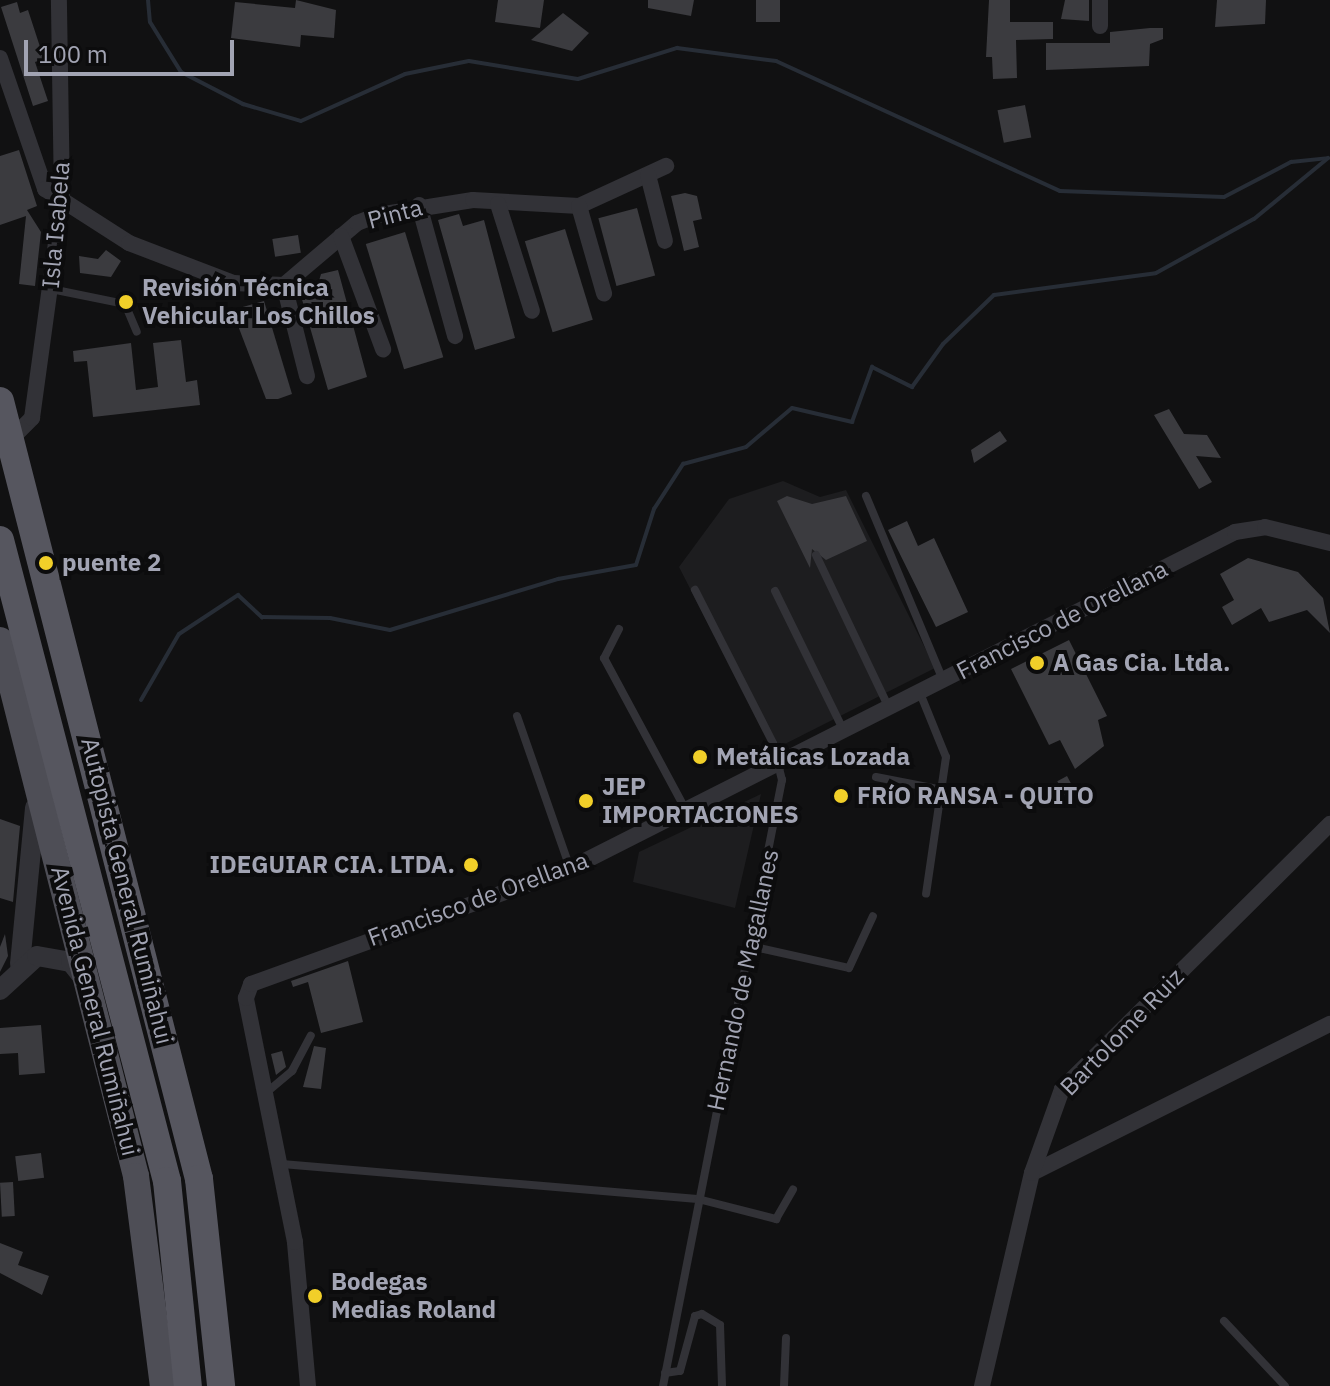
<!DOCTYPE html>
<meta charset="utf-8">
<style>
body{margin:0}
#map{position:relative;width:1330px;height:1386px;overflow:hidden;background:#111112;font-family:"IBM Plex Sans",sans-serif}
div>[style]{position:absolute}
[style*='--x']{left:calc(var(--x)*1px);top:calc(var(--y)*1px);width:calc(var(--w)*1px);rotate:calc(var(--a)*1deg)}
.built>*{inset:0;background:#1d1d1f}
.stream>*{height:4px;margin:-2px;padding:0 2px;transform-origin:2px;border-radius:2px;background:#272d36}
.building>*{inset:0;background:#3b3b3f;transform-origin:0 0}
.service>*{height:8px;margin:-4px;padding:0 4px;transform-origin:4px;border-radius:4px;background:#323237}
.minor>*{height:16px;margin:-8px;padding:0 8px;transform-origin:8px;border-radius:8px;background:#323237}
.tertiary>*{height:20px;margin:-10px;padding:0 10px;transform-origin:10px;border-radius:10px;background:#323237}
.primary>*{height:26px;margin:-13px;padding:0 13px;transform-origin:13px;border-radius:13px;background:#4e4e56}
.trunk>*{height:28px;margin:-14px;padding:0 14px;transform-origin:14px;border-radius:14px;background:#56565f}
.dots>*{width:22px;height:22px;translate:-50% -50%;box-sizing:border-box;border:4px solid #0c0c0d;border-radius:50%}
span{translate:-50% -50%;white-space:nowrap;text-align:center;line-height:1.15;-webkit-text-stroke:8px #0c0c0d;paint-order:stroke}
.street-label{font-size:24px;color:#a2a4b3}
.poi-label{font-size:24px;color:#a2a4b3;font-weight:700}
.left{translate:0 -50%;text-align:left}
.right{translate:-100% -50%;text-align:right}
.scale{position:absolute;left:24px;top:40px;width:210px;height:36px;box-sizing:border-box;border:4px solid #a2a4b3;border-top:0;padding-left:10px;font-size:24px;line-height:28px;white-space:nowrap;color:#a2a4b3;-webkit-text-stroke:6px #0c0c0d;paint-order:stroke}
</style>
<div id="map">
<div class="built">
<i style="clip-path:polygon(783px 481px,820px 497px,846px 490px,935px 668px,773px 750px,679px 567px,729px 499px)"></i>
<i style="clip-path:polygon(761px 794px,735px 908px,633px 882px,639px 852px)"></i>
</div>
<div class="stream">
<i style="--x:148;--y:0;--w:22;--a:85"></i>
<i style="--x:150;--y:22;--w:59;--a:58.2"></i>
<i style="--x:181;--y:72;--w:70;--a:27.3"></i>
<i style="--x:243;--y:104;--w:60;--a:16.3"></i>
<i style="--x:301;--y:121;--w:114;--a:-24.3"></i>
<i style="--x:405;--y:74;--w:65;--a:-11.5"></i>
<i style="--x:469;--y:61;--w:110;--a:9.4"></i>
<i style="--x:578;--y:79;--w:104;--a:-17.4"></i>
<i style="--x:677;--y:48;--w:100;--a:7.5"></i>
<i style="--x:776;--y:61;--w:312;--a:24.6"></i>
<i style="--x:1060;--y:191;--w:164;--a:2.1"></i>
<i style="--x:1224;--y:197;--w:76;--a:-27.6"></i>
<i style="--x:1291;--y:162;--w:37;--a:-6"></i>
<i style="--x:141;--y:700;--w:76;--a:-60.1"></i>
<i style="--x:179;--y:634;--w:71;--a:-33.5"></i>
<i style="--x:238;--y:595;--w:33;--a:43"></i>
<i style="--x:262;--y:617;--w:68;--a:0.8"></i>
<i style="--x:330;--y:618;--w:61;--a:11.3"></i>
<i style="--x:390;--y:630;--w:176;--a:-16.9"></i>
<i style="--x:558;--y:579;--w:79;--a:-10.2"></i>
<i style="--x:636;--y:565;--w:59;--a:-72.2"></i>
<i style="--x:654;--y:509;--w:54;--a:-57.2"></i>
<i style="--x:683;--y:464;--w:65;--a:-15.1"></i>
<i style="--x:746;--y:447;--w:60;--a:-40.3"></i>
<i style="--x:792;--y:408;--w:62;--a:13.1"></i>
<i style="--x:852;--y:422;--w:59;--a:-70"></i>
<i style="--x:872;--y:367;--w:45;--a:26.6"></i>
<i style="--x:912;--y:387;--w:53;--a:-54.2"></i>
<i style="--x:943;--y:344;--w:71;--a:-43.9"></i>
<i style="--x:994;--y:295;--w:163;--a:-7.7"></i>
<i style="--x:1156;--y:273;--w:112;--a:-28.9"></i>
<i style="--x:1254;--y:219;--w:96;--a:-39.5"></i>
</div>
<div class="building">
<i style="clip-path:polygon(296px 0,336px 10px,334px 38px,301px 35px,300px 47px,231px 38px,235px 2px,295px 8px)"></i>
<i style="clip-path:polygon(498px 0,544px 0,540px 28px,495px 22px)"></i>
<i style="clip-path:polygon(648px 0,694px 0,691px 16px,648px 8px)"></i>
<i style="left:756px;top:0;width:24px;height:22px"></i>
<i style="clip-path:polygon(989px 0,1010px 0,1010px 22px,1053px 22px,1053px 39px,1016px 40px,1017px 78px,993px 79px,992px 57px,986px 57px)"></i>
<i style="clip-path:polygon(1065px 0,1089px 0,1089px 21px,1061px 19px)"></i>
<i style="clip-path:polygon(1217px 0,1266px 0,1265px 24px,1215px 27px)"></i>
<i style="clip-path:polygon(17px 2px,20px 13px,28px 10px,44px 59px,35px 62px,48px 101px,33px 106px,1px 7px)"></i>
<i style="clip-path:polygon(563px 13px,589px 33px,572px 51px,531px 40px)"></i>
<i style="clip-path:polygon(1150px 28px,1163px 28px,1163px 39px,1150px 44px,1149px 66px,1046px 70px,1046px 43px,1110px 43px,1110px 32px)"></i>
<i style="left:1025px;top:105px;width:33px;height:28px;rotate:79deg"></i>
<i style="clip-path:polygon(19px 150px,37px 206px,27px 210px,41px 232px,35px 286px,19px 284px,26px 216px,0 225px,0 156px)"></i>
<i style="clip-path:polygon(685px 193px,697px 196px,702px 219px,693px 221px,699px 247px,684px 251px,671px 196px)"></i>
<i style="left:637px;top:208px;width:70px;height:40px;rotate:75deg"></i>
<i style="clip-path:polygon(459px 214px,463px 226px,484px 220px,515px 338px,475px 350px,438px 220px)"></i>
<i style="left:565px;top:229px;width:95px;height:42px;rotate:73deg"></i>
<i style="left:405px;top:232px;width:131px;height:41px;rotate:73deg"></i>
<i style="left:298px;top:235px;width:18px;height:26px;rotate:81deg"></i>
<i style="clip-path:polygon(106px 250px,121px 261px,111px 277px,80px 273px,79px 256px,98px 259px)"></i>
<i style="clip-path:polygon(338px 270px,367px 377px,328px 390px,301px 296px,316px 291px,321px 274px)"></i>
<i style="clip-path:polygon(264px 301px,292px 394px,278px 399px,266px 399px,232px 310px)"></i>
<i style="clip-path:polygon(181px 340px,186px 382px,197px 380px,200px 405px,93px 417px,87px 361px,74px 362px,73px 351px,131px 343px,136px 390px,158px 387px,153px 343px)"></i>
<i style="clip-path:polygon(1169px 409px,1184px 434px,1207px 435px,1221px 458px,1196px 456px,1212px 482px,1199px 489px,1154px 415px)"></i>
<i style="clip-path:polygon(1000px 431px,1007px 441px,974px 463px,971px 450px)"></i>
<i style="clip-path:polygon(787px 496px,812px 504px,846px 496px,867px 541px,826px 560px,812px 549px,810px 568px,777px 501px)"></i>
<i style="clip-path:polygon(907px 521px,918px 546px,934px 538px,968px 612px,936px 627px,888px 530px)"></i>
<i style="clip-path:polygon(1248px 558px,1298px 572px,1323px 598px,1330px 633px,1307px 610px,1269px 622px,1261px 608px,1232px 625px,1222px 607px,1234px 600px,1220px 574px)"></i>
<i style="clip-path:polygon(1069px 640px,1107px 716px,1098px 720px,1104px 746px,1075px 769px,1060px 740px,1049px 745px,1011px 669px)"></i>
<i style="left:1067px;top:776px;width:27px;height:11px;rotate:62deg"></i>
<i style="clip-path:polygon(0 819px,20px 826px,13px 902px,0 898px)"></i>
<i style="clip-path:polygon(5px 934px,8px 956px,0 972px,0 947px)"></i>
<i style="clip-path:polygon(348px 961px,363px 1022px,321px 1033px,308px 982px,293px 987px,291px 981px)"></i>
<i style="clip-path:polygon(41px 1025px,45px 1073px,19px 1075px,18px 1053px,0 1054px,0 1028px)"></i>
<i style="clip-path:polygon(314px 1046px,326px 1048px,321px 1089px,303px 1087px)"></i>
<i style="clip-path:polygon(282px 1051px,286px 1067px,276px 1075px,271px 1054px)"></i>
<i style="left:41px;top:1153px;width:25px;height:26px;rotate:83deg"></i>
<i style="left:13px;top:1182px;width:34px;height:13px;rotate:87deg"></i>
<i style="clip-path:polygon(0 1243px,23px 1252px,18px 1265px,49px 1276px,42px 1295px,0 1273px)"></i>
</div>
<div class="service">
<i style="--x:51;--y:289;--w:76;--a:11.5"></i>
<i style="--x:125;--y:304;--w:30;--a:67"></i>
<i style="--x:866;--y:496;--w:199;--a:67.3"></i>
<i style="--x:816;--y:555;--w:170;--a:64.5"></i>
<i style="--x:775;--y:591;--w:156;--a:63.8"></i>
<i style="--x:619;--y:629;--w:33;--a:117"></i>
<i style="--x:604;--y:658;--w:175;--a:61.7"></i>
<i style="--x:920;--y:693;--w:69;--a:67.9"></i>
<i style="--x:946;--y:757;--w:138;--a:98.3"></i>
<i style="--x:517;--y:716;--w:161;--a:70.8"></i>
<i style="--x:876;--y:777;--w:68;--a:11"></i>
<i style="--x:750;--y:946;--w:101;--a:12.5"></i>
<i style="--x:849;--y:968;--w:57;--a:-65.2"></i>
<i style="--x:267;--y:1092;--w:33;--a:-40"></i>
<i style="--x:292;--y:1071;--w:40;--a:-62"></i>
<i style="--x:282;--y:1164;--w:417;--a:4.8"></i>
<i style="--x:698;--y:1199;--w:81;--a:14.4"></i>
<i style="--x:776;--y:1219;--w:34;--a:-60"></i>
<i style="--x:1224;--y:1321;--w:89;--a:46.8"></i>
<i style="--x:665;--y:1373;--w:15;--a:-8"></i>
<i style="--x:680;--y:1371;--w:57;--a:-74.7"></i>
<i style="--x:695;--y:1316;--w:7;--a:-16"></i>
<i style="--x:702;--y:1314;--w:21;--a:31"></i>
<i style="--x:720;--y:1325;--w:61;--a:88.1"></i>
<i style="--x:663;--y:1386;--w:618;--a:-78.89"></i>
<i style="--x:782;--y:780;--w:38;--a:-104"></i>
<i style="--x:773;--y:743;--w:172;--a:-117"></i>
<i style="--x:784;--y:1386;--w:48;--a:-87.6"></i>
</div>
<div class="minor">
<i style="--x:1100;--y:26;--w:26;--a:-90"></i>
<i style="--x:0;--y:58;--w:139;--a:71"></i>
<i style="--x:45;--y:189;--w:100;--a:32.7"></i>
<i style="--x:129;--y:243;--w:111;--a:21"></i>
<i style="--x:233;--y:283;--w:51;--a:2.2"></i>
<i style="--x:284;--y:285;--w:96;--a:-40.3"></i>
<i style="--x:357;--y:223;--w:22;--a:-21"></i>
<i style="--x:378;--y:215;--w:96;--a:-9"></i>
<i style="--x:473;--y:200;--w:106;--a:3.2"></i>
<i style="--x:579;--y:206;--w:96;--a:-24.7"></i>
<i style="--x:648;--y:175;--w:68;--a:75.6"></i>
<i style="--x:498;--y:204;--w:112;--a:72.4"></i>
<i style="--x:419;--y:205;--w:136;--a:74.6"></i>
<i style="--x:579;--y:206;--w:91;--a:74"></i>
<i style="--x:341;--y:236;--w:121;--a:69.6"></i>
<i style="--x:284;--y:285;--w:94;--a:75.8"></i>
<i style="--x:11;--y:439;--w:30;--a:-45"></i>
<i style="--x:32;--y:418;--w:222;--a:-82.2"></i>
<i style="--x:62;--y:198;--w:198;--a:-90.9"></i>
<i style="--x:1032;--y:1173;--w:333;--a:-26.6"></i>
<i style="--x:308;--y:1386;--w:145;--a:-95.2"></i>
<i style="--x:295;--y:1242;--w:249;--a:-101.4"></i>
<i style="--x:246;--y:998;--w:15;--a:-70"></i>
<i style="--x:251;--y:984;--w:340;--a:-19.9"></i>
<i style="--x:571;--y:868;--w:744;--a:-26.84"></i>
<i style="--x:1235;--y:532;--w:30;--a:-9"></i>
<i style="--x:1265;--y:527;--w:67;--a:13.8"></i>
<i style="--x:982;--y:1386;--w:219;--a:-76.8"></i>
<i style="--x:1032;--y:1173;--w:89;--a:-70.3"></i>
<i style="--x:1062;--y:1089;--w:377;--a:-44.7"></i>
</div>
<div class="tertiary">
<i style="--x:20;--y:964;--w:157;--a:-84.5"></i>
<i style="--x:0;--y:990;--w:50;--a:-42.6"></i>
<i style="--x:37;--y:956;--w:35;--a:10"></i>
<i style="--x:71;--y:962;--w:24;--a:52"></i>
</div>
<div class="primary">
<i style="--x:0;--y:640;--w:553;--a:75.76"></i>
<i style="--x:136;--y:1176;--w:212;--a:82.7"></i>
</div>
<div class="trunk">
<i style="--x:0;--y:401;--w:803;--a:75.65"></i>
<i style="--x:199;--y:1179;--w:208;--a:83.9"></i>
<i style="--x:0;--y:540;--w:662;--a:75.4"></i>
<i style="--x:167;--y:1181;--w:206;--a:84.2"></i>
</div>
<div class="dots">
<i style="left:126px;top:302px;background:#f1cf29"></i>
<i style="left:46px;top:563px;background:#f1cf29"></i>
<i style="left:1037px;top:663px;background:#f1cf29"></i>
<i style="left:700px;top:757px;background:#f1cf29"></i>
<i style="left:841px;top:796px;background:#f1cf29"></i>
<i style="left:586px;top:801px;background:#f1cf29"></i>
<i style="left:471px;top:865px;background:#f1cf29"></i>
<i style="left:315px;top:1296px;background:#f1cf29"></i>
</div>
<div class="street-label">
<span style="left:395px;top:214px;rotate:-15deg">Pinta</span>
<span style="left:56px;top:225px;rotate:-85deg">Isla Isabela</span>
<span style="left:1062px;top:620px;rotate:-27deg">Francisco de Orellana</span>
<span style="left:127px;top:891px;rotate:76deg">Autopista General Rumiñahui</span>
<span style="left:478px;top:899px;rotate:-20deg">Francisco de Orellana</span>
<span style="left:743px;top:980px;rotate:-78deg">Hernando de Magallanes</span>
<span style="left:95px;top:1011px;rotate:76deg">Avenida General Rumiñahui</span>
<span style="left:1122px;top:1032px;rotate:-46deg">Bartolome Ruiz</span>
</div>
<div class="poi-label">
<span class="left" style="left:142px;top:302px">Revisión Técnica<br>Vehicular Los Chillos</span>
<span class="left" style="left:62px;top:563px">puente 2</span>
<span class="left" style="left:1053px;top:663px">A Gas Cia. Ltda.</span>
<span class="left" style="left:716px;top:757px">Metálicas Lozada</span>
<span class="left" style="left:602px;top:801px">JEP<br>IMPORTACIONES</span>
<span class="left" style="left:857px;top:796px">FRíO RANSA - QUITO</span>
<span class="right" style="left:455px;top:865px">IDEGUIAR CIA. LTDA.</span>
<span class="left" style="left:331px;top:1296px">Bodegas<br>Medias Roland</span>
</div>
<div class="scale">100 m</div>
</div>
